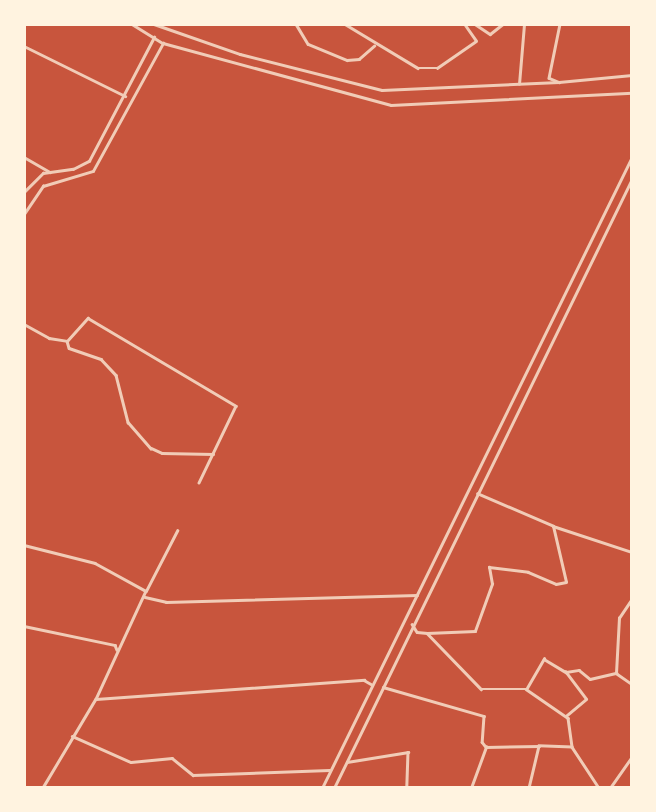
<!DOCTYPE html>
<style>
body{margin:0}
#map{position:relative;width:656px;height:812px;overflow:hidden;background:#c8553d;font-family:Figtree,sans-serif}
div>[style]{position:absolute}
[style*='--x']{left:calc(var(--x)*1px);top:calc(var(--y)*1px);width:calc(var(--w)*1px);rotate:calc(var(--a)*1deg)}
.minor>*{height:2.5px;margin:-1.25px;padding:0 1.25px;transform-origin:1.25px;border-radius:1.25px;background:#f1ccb7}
.tertiary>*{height:2.5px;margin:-1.25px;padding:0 1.25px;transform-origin:1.25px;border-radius:1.25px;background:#f1ccb7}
span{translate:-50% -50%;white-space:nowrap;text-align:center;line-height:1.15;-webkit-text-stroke:5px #fff3e0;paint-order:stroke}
.frame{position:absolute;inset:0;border:26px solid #fff3e0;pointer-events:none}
</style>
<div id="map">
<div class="minor">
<i style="--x:132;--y:24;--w:36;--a:32"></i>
<i style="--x:163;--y:43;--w:236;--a:15.2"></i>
<i style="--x:391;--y:105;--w:241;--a:-2.9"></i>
<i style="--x:154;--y:24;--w:91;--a:19.2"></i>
<i style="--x:240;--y:54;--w:146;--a:14.2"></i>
<i style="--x:382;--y:90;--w:177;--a:-2.6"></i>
<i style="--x:296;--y:24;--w:23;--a:59"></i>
<i style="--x:308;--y:44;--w:42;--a:22.3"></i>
<i style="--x:347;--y:60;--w:12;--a:-5"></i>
<i style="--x:359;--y:59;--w:20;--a:-41"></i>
<i style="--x:345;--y:24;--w:85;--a:31.1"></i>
<i style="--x:418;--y:68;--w:19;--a:0"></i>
<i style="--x:437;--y:68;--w:47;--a:-34.7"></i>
<i style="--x:476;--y:41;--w:21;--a:-125"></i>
<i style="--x:475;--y:24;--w:18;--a:34"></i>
<i style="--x:490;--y:34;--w:16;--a:-38"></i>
<i style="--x:560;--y:24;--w:55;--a:101.5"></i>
<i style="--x:549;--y:78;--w:11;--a:22"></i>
<i style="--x:559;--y:82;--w:73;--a:-5.5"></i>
<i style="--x:24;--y:46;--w:113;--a:26.3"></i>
<i style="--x:519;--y:84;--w:60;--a:-85.2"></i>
<i style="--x:24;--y:157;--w:30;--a:30"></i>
<i style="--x:24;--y:192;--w:27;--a:-45"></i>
<i style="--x:43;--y:173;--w:30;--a:-8"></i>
<i style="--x:73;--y:169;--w:18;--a:-27"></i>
<i style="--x:89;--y:161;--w:140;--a:-62.3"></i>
<i style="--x:24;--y:214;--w:34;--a:-56"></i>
<i style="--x:43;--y:186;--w:52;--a:-16.7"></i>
<i style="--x:93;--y:171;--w:146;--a:-61.3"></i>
<i style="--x:24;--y:324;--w:29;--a:29"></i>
<i style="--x:49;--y:338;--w:18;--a:9"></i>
<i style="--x:67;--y:341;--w:31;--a:-48"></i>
<i style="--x:88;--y:318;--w:172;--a:30.7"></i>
<i style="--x:236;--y:406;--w:85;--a:115.7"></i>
<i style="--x:67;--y:341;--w:7;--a:74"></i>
<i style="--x:69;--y:348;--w:34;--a:19"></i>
<i style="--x:101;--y:359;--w:22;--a:47"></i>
<i style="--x:116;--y:375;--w:49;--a:75.7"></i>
<i style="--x:128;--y:422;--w:35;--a:49"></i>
<i style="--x:151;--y:448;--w:12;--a:24"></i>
<i style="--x:162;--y:453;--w:51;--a:1.1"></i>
<i style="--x:553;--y:526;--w:83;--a:18.2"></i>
<i style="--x:24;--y:545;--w:73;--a:14.2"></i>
<i style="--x:95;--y:563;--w:58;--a:28.8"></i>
<i style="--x:146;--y:591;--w:119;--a:114.8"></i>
<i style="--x:96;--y:699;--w:104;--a:120.8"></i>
<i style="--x:146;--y:591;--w:68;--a:-62.7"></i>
<i style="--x:145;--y:597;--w:22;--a:13"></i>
<i style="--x:166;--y:602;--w:251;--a:-1.6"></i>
<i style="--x:412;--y:624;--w:9;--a:58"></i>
<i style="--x:417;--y:632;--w:10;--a:6"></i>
<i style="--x:427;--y:633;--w:48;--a:-2.4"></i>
<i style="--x:475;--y:631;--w:50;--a:-70.1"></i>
<i style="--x:492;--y:584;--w:17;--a:-100"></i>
<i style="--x:489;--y:567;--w:39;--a:7"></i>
<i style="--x:528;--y:572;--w:30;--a:23"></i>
<i style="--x:556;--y:584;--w:10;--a:-11"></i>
<i style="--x:566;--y:582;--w:57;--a:-103.1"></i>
<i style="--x:553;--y:526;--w:82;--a:-156.9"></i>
<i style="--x:24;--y:626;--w:93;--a:11.8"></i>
<i style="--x:115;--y:645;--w:5;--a:68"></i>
<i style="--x:427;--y:633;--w:78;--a:46"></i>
<i style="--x:481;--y:689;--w:45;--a:0"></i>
<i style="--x:526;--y:689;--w:51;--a:34.6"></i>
<i style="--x:568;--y:718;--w:29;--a:82"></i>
<i style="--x:572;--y:747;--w:33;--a:-178"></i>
<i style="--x:539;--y:746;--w:43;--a:103.4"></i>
<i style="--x:616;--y:673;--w:19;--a:35"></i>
<i style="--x:383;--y:687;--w:105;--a:16"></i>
<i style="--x:484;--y:716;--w:26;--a:94"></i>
<i style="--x:482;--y:742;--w:6;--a:51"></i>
<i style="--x:486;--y:747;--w:53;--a:-1.1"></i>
<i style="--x:527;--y:688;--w:34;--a:-60"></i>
<i style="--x:544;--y:659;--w:26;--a:31"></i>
<i style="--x:566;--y:672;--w:13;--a:-9"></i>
<i style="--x:579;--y:670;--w:14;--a:39"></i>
<i style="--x:590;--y:679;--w:27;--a:-13"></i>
<i style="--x:616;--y:673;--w:55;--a:-86.9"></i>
<i style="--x:619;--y:618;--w:23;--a:-56"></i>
<i style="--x:632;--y:693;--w:4;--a:90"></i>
<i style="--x:96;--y:699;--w:269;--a:-4.1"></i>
<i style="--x:364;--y:680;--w:8;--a:30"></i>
<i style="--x:566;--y:716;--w:26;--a:-40"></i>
<i style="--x:586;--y:699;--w:34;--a:-127"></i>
<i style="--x:72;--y:736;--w:64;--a:23.8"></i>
<i style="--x:131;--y:762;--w:41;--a:-5.6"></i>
<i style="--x:172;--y:758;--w:27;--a:39"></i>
<i style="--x:193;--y:775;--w:136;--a:-2.1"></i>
<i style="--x:347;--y:762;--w:62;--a:-9.3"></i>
<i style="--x:408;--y:752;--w:36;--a:92"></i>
<i style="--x:322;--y:788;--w:703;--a:-63.84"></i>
<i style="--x:334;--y:788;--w:678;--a:-63.93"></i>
<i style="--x:471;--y:788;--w:44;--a:-69.9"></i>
<i style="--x:610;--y:788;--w:38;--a:-55"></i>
</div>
<div class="tertiary">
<i style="--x:572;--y:747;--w:49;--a:56.6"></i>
</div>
<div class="frame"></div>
</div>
